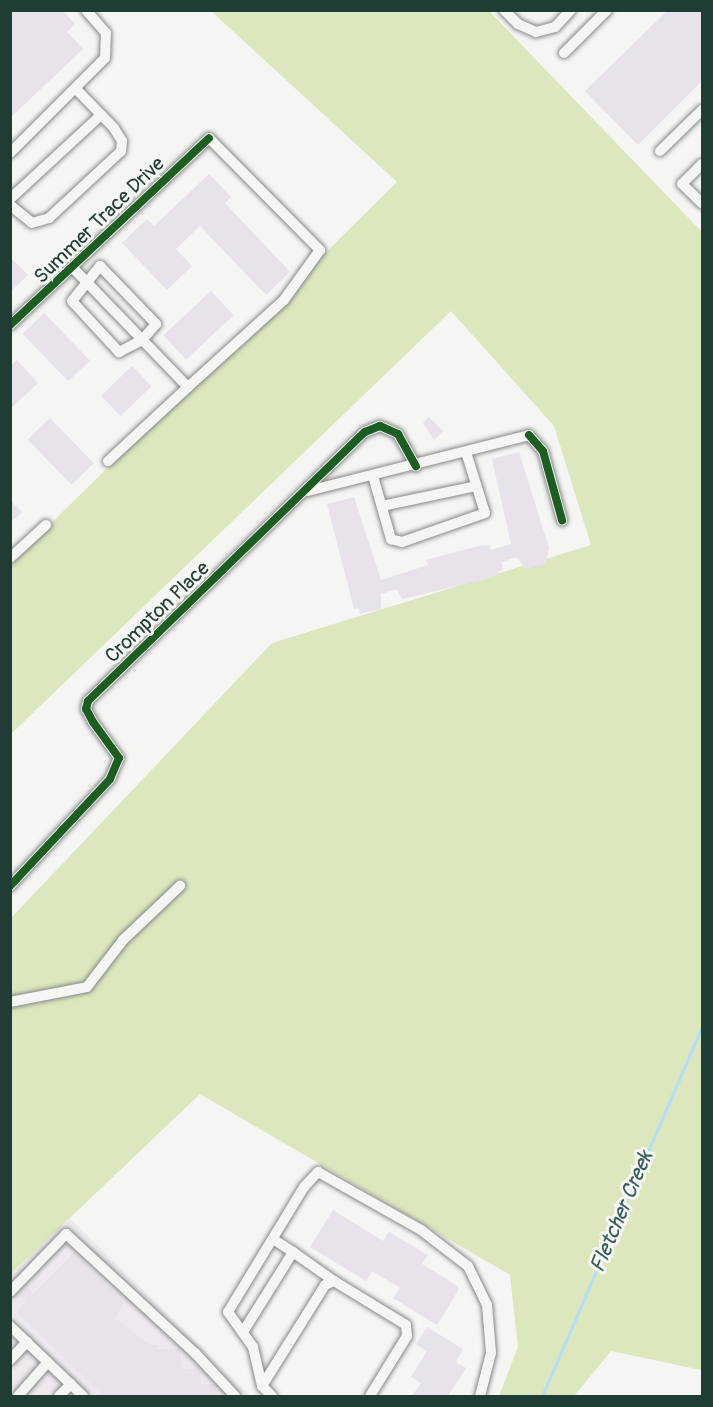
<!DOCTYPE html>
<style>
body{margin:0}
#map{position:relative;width:713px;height:1407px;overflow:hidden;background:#f5f5f3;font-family:Pangolin,sans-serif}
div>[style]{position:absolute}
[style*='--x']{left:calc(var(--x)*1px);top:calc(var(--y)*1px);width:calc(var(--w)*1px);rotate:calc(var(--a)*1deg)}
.built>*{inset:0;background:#eee9ee}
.green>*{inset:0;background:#dce7bd}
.stream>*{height:3px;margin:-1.5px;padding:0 1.5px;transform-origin:1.5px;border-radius:1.5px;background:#b1dff5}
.building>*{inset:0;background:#e8e2ea;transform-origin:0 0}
.roads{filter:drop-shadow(0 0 2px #858a88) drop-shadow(0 0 2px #858a88)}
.minor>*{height:10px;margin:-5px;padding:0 5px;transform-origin:5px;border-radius:5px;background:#f5f5f3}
.cycleway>*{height:8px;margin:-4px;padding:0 4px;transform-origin:4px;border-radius:4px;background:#1b5e20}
span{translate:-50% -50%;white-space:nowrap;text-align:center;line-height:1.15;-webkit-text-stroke:6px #f6f6f2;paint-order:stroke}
.street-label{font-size:20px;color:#1f3d34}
.water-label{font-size:21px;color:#365c5b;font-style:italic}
.frame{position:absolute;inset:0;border:12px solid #1f3d34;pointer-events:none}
</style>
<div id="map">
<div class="built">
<i style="clip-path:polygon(70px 1218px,248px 1393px,249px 1396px,11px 1396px,11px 1274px)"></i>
</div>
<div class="green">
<i style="clip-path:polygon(211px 11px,489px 11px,702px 232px,701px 1370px,611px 1351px,574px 1396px,499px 1396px,518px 1347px,510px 1275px,200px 1094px,11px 1274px,11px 918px,272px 643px,591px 545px,554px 426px,451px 311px,11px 734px,11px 563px,397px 182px)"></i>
</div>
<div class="stream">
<i style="--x:542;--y:1396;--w:402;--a:-66.6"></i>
</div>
<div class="building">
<i style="clip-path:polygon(10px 10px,62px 10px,75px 24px,67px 32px,83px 49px,10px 118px)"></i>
<i style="clip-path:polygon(668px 10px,702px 10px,702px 81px,638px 145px,585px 91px)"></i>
<i style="clip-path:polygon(209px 174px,231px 197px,225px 203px,290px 272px,266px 295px,200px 226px,176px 249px,192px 266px,167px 290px,122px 243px,147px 219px,154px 226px)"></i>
<i style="clip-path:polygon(10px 257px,28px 275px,10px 292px)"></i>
<i style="left:211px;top:291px;width:33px;height:65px;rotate:47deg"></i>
<i style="left:44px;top:313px;width:66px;height:30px;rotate:46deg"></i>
<i style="clip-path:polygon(17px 360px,38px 383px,10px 409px,10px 367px)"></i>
<i style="left:132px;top:366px;width:28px;height:43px;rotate:46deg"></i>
<i style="clip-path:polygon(429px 417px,443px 431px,434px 440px,423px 423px)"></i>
<i style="left:50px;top:418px;width:63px;height:31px;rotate:46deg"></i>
<i style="clip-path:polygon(519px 452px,549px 548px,546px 564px,525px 569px,517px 557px,501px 562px,503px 569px,491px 578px,402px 599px,397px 589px,381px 594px,381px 609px,360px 614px,359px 608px,354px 609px,327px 504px,354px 497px,381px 580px,428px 565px,426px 560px,437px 557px,482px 545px,490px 545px,491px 550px,511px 544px,492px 459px)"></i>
<i style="clip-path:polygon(10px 500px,22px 512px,10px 523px)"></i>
<i style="clip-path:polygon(333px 1210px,383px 1241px,389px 1232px,428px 1255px,422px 1264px,456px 1285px,459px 1289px,437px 1325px,393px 1298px,400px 1288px,372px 1271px,366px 1281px,310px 1247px)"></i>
<i style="clip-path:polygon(74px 1253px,124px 1302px,115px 1318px,150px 1345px,158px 1345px,158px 1349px,180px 1349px,182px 1369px,200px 1369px,201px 1384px,214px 1384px,218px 1396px,103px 1396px,19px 1314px,17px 1310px,26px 1301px,20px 1296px,28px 1288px,33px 1294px)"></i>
<i style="clip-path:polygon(427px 1327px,463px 1349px,456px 1362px,466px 1368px,448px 1396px,412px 1396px,421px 1383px,411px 1377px,427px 1351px,416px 1345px)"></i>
</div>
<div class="roads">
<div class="minor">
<i style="--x:504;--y:10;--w:20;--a:45"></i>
<i style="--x:518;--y:24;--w:20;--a:24"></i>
<i style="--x:536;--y:32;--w:20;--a:-15"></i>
<i style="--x:555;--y:27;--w:23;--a:-47"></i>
<i style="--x:564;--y:53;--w:61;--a:-45"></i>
<i style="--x:660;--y:151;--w:59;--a:-44.3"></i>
<i style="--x:10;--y:153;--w:134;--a:-45"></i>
<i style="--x:105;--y:58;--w:25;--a:-88"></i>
<i style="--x:106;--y:33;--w:30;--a:-131"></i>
<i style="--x:702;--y:164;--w:28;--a:135"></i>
<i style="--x:682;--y:184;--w:28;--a:44"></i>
<i style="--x:10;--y:199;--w:124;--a:-42.7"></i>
<i style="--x:10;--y:205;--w:28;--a:39"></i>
<i style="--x:32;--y:223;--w:18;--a:-16"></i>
<i style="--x:49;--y:218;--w:98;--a:-42.9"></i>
<i style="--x:121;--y:151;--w:10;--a:-84"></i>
<i style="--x:122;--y:141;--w:15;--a:-122"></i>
<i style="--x:114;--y:128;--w:53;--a:-134.2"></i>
<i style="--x:100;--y:266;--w:81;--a:46"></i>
<i style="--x:156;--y:324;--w:21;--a:131"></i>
<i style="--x:142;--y:340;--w:26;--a:152"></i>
<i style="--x:119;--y:352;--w:69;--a:-132.7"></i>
<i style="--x:72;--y:301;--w:45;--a:-51.3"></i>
<i style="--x:73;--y:268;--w:165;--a:46"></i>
<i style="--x:188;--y:387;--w:109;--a:137.2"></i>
<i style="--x:10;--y:325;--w:273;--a:-43.2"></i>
<i style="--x:209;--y:138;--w:158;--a:45.3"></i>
<i style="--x:320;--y:250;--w:62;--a:125.8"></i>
<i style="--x:284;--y:300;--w:130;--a:137.8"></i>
<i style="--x:373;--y:476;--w:66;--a:74.1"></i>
<i style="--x:391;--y:539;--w:11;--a:15"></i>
<i style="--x:402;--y:542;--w:88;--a:-19.3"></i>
<i style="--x:485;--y:513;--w:64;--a:-107.3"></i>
<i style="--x:308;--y:491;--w:228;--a:-14.2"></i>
<i style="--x:529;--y:435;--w:21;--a:49"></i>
<i style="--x:543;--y:451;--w:72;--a:74.6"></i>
<i style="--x:382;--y:506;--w:96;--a:-12"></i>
<i style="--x:10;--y:558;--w:49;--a:-42.5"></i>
<i style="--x:10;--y:886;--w:146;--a:-46.9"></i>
<i style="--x:110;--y:779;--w:23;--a:-67"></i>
<i style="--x:119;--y:758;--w:44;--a:-125.8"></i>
<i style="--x:93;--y:722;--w:15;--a:-118"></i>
<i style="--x:86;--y:709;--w:8;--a:-76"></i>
<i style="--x:88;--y:701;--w:386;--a:-44.2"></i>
<i style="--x:365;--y:432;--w:16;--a:-22"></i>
<i style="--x:380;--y:426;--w:20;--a:24"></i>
<i style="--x:398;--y:434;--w:37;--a:61"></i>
<i style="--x:10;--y:1002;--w:78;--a:-11"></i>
<i style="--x:87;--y:987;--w:59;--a:-52.5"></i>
<i style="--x:123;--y:940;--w:79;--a:-43.5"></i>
<i style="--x:293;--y:1252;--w:50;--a:35.3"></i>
<i style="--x:10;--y:1292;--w:81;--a:-46"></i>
<i style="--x:66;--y:1234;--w:176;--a:42.7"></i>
<i style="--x:195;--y:1353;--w:59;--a:47.1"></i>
<i style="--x:10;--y:1326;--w:101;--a:43.8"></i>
<i style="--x:243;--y:1332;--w:94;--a:-58"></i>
<i style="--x:293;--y:1252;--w:24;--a:-147"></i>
<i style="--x:10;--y:1360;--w:25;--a:-47"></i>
<i style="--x:262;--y:1386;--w:119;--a:-58"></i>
<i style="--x:325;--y:1285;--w:10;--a:-24"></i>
<i style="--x:334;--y:1281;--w:84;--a:31.4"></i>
<i style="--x:406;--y:1325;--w:11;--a:85"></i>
<i style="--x:407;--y:1336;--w:70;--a:121.7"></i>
<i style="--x:18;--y:1396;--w:45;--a:-48.6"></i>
<i style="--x:59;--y:1396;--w:17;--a:-45"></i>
<i style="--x:272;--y:1396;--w:14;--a:-135"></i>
<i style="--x:262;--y:1386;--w:40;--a:-103"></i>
<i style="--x:253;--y:1347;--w:43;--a:-125.5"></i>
<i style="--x:228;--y:1312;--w:146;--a:-58.7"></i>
<i style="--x:304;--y:1187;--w:21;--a:-47"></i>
<i style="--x:318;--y:1172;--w:118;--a:29.4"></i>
<i style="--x:421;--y:1230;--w:59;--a:37.5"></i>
<i style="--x:468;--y:1266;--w:43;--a:64"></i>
<i style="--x:487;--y:1305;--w:48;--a:85.2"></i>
<i style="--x:491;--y:1353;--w:44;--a:104.3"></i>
</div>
</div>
<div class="cycleway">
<i style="--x:10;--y:325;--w:273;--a:-43.2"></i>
<i style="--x:529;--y:435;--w:21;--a:49"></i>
<i style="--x:543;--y:451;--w:72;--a:74.6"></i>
<i style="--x:10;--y:886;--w:146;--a:-46.9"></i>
<i style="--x:110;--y:779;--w:23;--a:-67"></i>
<i style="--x:119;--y:758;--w:44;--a:-125.8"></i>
<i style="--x:93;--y:722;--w:15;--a:-118"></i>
<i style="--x:86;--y:709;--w:8;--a:-76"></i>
<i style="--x:88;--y:701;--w:386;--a:-44.2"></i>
<i style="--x:365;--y:432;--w:16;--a:-22"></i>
<i style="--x:380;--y:426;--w:20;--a:24"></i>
<i style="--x:398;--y:434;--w:37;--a:61"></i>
</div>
<div class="street-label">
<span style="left:99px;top:220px;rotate:-44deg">Summer Trace Drive</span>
<span style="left:157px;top:612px;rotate:-44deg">Crompton Place</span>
</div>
<div class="water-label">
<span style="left:622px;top:1212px;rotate:-67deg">Fletcher Creek</span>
</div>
<div class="frame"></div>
</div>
